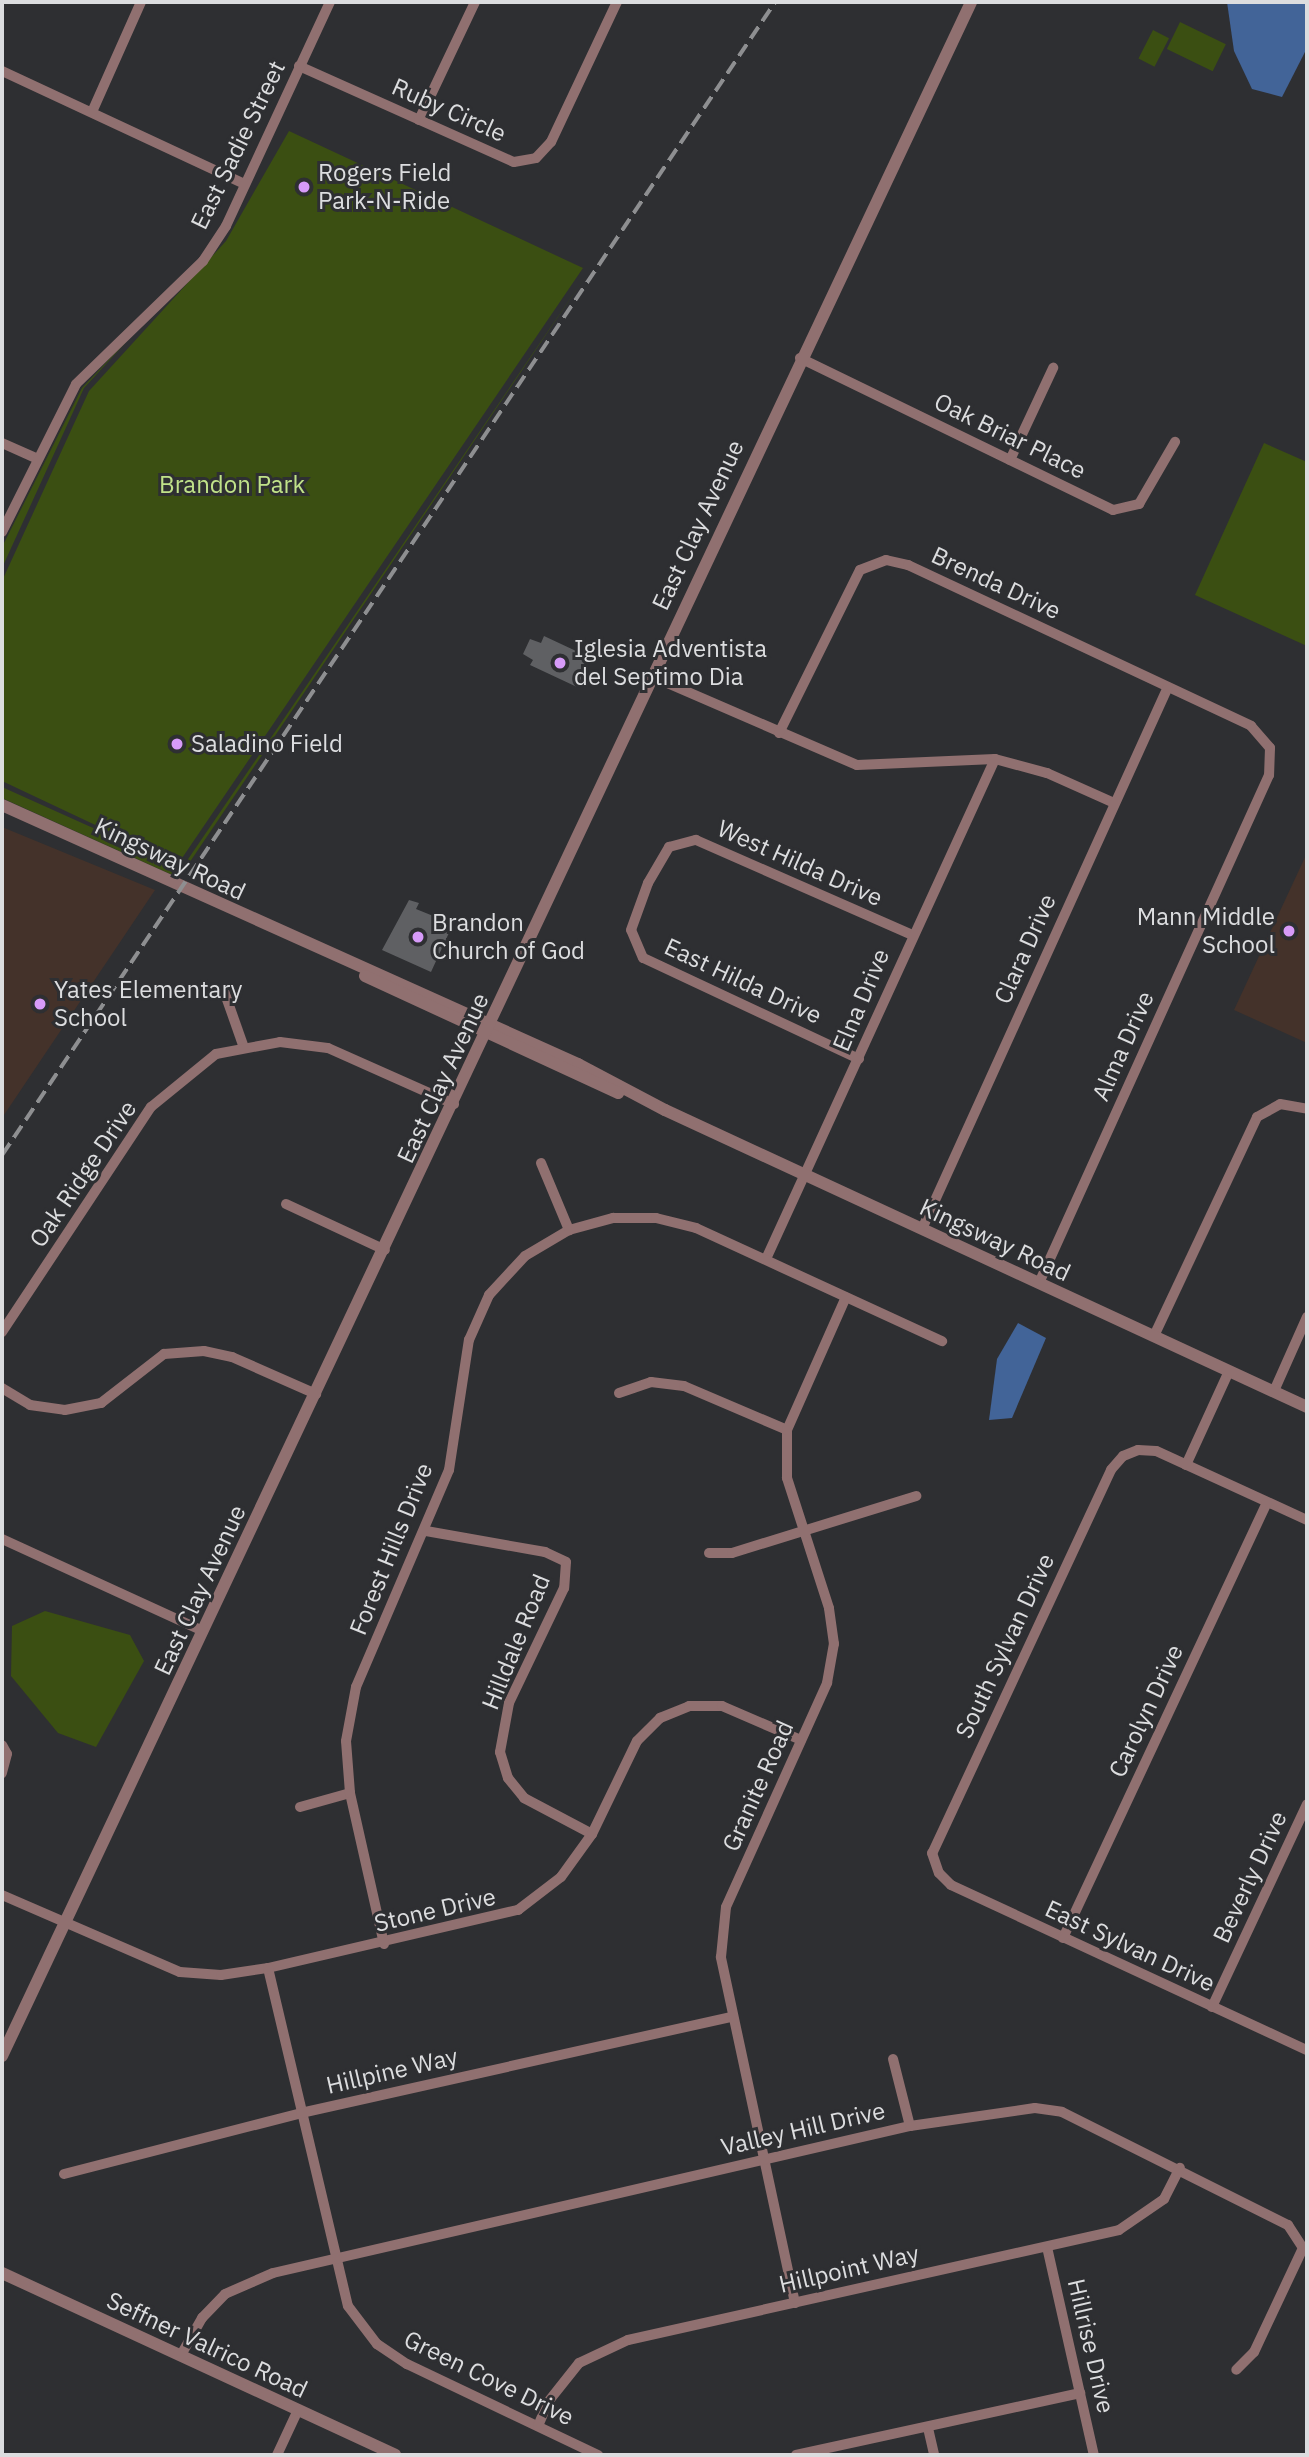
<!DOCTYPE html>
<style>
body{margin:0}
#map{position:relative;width:1309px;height:2457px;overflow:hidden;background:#2e2f32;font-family:"IBM Plex Sans",sans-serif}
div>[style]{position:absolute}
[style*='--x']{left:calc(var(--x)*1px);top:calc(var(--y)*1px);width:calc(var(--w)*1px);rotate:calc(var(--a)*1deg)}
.commercial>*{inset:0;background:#44322a}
.green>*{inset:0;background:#3b4f12;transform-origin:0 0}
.water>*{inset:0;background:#426498}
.building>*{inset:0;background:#5f6063}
.minor>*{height:10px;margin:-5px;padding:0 5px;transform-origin:5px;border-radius:5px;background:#907070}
.tertiary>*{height:12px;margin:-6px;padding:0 6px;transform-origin:6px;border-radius:6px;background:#907070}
.rail>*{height:3.5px;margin-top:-1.75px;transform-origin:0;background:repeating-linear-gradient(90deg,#8e8f91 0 14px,transparent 0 21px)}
.dots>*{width:19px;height:19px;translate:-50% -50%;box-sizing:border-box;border:4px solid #2e2f32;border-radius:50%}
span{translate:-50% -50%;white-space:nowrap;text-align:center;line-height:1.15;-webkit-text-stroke:6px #2e2f32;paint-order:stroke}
.street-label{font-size:24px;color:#dcdddf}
.poi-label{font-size:24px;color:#dcdddf}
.left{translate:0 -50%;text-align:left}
.right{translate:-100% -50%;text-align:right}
.park-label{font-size:24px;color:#c0e289}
.frame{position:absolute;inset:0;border:4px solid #dcdddf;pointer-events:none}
</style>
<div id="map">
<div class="commercial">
<i style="clip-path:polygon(2px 827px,155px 890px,2px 1118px)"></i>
<i style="clip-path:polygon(1307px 853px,1307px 1043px,1234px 1010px)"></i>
</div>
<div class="green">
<i style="left:1180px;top:22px;width:51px;height:30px;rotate:26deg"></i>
<i style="left:1153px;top:30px;width:18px;height:32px;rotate:27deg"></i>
<i style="clip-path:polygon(289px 131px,583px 268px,178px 864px,2px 781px,2px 581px,89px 391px,226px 241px)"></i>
<i style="clip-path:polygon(587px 274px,179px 878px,2px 798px,2px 787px,182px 868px)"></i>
<i style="clip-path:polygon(139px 328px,84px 388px,2px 568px,2px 547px,82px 388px)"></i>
<i style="clip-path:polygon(1264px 443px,1307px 462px,1307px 646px,1195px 595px)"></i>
<i style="clip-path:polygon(45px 1611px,130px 1635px,144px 1661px,96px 1747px,58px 1733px,11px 1676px,12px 1626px)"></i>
</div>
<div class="water">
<i style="clip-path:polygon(1227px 2px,1307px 2px,1307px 48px,1282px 97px,1252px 89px,1234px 51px)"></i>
<i style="clip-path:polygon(1018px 1323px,1046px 1338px,1012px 1418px,989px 1420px,997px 1359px)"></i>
</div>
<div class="building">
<i style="clip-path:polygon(544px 636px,591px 658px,577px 687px,530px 665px,533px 660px,523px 654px,530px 639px,541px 643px)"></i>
<i style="clip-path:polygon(409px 900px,419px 903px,416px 909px,453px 924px,431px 972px,382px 950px)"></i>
</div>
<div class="minor">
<i style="--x:299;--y:66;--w:235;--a:24.1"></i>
<i style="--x:514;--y:162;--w:22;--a:-10"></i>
<i style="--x:536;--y:158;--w:22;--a:-47"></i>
<i style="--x:551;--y:142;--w:155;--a:-64.8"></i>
<i style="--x:2;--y:71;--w:267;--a:25"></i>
<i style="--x:92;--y:112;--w:120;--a:-66"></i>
<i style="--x:419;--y:120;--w:131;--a:-64.6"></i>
<i style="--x:800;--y:358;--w:348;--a:25.9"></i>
<i style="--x:1113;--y:510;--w:27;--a:-13"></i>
<i style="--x:1139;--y:504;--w:72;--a:-59.9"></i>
<i style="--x:2;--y:443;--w:36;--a:24"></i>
<i style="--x:1010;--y:460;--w:102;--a:-64.9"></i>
<i style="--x:2;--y:532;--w:165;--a:-63.4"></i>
<i style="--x:76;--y:384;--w:177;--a:-44.1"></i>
<i style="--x:203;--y:261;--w:42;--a:-56.7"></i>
<i style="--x:226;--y:226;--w:247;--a:-65.1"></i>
<i style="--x:651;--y:676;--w:224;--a:23.4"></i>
<i style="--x:857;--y:765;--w:138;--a:-2.5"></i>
<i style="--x:995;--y:759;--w:54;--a:15.1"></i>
<i style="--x:1047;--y:773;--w:73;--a:24.1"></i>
<i style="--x:779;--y:733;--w:182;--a:-63.6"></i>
<i style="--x:860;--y:570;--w:28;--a:-21"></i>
<i style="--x:886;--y:560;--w:23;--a:13"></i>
<i style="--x:908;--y:565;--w:379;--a:25.1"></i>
<i style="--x:1251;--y:726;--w:29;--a:49"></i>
<i style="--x:1270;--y:748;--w:27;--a:92"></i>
<i style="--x:1269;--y:775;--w:558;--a:114.36"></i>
<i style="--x:224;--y:991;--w:57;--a:70.6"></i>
<i style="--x:859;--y:1059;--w:238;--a:-154.9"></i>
<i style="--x:643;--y:958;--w:30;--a:-113"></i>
<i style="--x:631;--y:930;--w:50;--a:-70.1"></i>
<i style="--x:648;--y:883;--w:42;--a:-59.7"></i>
<i style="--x:669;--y:847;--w:28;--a:-15"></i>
<i style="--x:696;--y:840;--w:236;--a:23.7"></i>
<i style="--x:541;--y:1163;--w:73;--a:67.3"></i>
<i style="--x:286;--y:1204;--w:109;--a:24.9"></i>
<i style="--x:922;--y:1229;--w:595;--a:-65.59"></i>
<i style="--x:766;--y:1259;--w:550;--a:-65.39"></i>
<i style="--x:2;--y:1332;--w:270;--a:-56.5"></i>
<i style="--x:151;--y:1107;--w:84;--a:-39.2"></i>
<i style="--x:216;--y:1054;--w:65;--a:-10.6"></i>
<i style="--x:280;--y:1042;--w:48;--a:7.1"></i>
<i style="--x:328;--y:1048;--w:138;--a:24"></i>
<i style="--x:1154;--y:1336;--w:242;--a:-64.8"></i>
<i style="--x:1257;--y:1117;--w:26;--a:-29"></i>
<i style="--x:1280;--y:1104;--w:27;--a:10"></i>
<i style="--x:2;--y:1388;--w:33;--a:31"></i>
<i style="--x:30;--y:1405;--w:35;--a:8"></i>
<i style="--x:65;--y:1410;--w:37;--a:-11"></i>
<i style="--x:101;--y:1403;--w:80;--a:-37.9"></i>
<i style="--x:164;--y:1354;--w:40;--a:-4.3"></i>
<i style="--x:204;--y:1351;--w:29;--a:12"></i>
<i style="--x:232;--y:1357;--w:92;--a:23.8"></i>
<i style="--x:1274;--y:1391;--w:81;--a:-66"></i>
<i style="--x:619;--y:1393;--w:34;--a:-19"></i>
<i style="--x:651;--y:1382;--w:33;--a:7"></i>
<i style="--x:684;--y:1386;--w:112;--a:23.1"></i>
<i style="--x:1186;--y:1465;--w:103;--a:-65.4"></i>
<i style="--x:1307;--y:1520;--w:166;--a:-155.4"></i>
<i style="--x:1156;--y:1451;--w:18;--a:-177"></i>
<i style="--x:1138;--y:1450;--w:16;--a:158"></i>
<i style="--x:1123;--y:1456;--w:18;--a:131"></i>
<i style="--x:1111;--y:1470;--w:423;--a:115"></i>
<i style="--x:932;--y:1853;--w:21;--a:71"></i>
<i style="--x:939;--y:1873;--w:17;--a:45"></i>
<i style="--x:951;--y:1885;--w:392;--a:24.9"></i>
<i style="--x:426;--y:1531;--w:121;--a:10"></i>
<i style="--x:545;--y:1552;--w:23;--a:25"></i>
<i style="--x:566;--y:1562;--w:26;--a:94"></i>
<i style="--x:564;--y:1588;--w:127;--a:115.6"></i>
<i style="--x:509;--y:1703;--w:50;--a:100.4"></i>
<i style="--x:500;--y:1752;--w:27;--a:73"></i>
<i style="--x:508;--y:1778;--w:26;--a:51"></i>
<i style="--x:524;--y:1798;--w:77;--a:27.9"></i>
<i style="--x:2;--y:1539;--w:221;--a:24.6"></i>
<i style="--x:709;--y:1553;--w:23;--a:0"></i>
<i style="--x:732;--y:1553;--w:193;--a:-17.2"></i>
<i style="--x:2;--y:1745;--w:10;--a:61"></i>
<i style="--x:7;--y:1754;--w:20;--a:105"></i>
<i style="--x:300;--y:1807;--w:52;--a:-15.6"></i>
<i style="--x:2;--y:1895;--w:194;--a:23.4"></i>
<i style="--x:180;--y:1972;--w:41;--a:4.2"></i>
<i style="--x:221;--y:1975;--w:48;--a:-8.5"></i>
<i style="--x:268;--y:1968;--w:257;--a:-13.1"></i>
<i style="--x:518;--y:1910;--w:54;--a:-37.5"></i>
<i style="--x:561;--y:1877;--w:53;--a:-54.2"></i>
<i style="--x:592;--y:1834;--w:103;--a:-64.2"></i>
<i style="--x:637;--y:1741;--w:33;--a:-45"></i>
<i style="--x:660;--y:1718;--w:31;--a:-22"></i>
<i style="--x:689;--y:1706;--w:33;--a:0"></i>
<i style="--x:722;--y:1706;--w:86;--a:23.3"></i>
<i style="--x:1063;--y:1938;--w:481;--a:-64.9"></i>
<i style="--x:384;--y:1944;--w:155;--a:-102.7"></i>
<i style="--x:350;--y:1793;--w:52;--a:-94.4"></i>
<i style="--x:346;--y:1741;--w:55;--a:-79.5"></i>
<i style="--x:356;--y:1687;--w:236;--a:-66.8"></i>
<i style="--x:449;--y:1470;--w:132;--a:-81.3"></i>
<i style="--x:469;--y:1340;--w:49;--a:-66"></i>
<i style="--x:489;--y:1295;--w:53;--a:-47.3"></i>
<i style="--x:525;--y:1256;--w:51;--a:-30.6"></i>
<i style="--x:569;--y:1230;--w:46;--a:-15.3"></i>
<i style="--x:613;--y:1218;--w:43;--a:0"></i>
<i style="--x:656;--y:1218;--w:41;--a:14"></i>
<i style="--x:696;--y:1228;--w:271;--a:24.7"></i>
<i style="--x:268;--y:1968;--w:347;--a:76.7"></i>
<i style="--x:348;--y:2306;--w:48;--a:52.7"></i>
<i style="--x:377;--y:2344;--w:36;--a:34"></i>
<i style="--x:407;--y:2364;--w:212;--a:25.5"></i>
<i style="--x:1212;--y:2007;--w:224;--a:-64.9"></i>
<i style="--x:893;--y:2059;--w:69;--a:75.8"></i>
<i style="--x:64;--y:2174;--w:245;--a:-14.4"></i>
<i style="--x:301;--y:2113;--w:440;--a:-12.6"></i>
<i style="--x:1047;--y:2247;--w:213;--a:77.3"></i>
<i style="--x:795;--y:2303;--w:354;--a:-102.1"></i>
<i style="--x:721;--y:1957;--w:50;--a:-84.3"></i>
<i style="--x:726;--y:1907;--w:246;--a:-65.7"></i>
<i style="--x:827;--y:1683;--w:40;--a:-80"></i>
<i style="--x:834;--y:1644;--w:36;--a:-98"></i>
<i style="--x:829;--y:1608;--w:137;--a:-107.9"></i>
<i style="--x:787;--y:1478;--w:48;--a:-90"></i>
<i style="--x:787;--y:1430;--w:145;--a:-66.1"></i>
<i style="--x:181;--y:2355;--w:43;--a:-60.4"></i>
<i style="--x:202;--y:2318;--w:33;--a:-46"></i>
<i style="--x:225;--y:2294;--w:52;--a:-23.6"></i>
<i style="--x:273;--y:2273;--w:654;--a:-12.99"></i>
<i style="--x:910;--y:2126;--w:126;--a:-8.2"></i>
<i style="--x:1035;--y:2108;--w:27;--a:8"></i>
<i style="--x:1062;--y:2112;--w:253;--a:26.6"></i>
<i style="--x:1288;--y:2225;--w:27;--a:57"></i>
<i style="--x:1303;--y:2248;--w:115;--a:115.2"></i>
<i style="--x:1254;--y:2352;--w:25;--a:135"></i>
<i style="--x:538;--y:2426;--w:26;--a:-67"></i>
<i style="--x:548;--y:2402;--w:50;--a:-51.5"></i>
<i style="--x:579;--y:2363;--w:54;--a:-25.1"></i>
<i style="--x:628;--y:2340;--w:503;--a:-12.63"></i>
<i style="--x:1119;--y:2230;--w:55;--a:-34.6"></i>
<i style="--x:1164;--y:2199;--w:35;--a:-63"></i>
<i style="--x:928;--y:2428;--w:28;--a:77"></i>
<i style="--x:277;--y:2455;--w:50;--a:-65"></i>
<i style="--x:796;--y:2455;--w:291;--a:-12.3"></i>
</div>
<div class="tertiary">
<i style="--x:2;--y:805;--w:632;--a:24.21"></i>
<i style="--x:578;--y:1064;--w:98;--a:27.9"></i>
<i style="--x:665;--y:1110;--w:707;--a:24.83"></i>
<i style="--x:365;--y:976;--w:279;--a:24.8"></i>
<i style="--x:2;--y:2056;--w:2271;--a:-64.74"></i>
<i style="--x:2;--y:2273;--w:433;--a:24.8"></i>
</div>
<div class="rail">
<i style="--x:2;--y:1155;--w:1388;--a:-56.16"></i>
</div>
<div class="dots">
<i style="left:304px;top:187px;background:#d79bf9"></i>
<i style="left:560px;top:663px;background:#d79bf9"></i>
<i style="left:177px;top:744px;background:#d79bf9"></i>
<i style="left:1289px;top:931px;background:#d79bf9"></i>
<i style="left:418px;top:937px;background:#d79bf9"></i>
<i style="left:40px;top:1004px;background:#d79bf9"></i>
</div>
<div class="street-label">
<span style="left:449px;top:110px;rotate:24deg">Ruby Circle</span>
<span style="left:238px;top:145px;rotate:-64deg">East Sadie Street</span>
<span style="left:1010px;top:436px;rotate:26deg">Oak Briar Place</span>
<span style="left:698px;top:525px;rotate:-65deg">East Clay Avenue</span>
<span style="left:996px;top:583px;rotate:25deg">Brenda Drive</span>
<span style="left:170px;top:859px;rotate:25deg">Kingsway Road</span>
<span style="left:800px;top:863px;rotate:24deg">West Hilda Drive</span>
<span style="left:1025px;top:949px;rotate:-66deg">Clara Drive</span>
<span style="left:743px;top:981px;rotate:25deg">East Hilda Drive</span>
<span style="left:861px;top:1000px;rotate:-67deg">Elna Drive</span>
<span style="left:1123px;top:1046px;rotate:-66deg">Alma Drive</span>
<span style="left:443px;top:1078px;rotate:-65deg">East Clay Avenue</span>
<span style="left:83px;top:1174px;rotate:-56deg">Oak Ridge Drive</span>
<span style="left:995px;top:1240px;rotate:25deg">Kingsway Road</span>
<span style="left:391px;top:1549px;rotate:-68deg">Forest Hills Drive</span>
<span style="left:200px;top:1590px;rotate:-65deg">East Clay Avenue</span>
<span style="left:516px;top:1642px;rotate:-68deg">Hilldale Road</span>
<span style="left:1005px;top:1646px;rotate:-65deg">South Sylvan Drive</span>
<span style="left:1146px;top:1711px;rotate:-65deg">Carolyn Drive</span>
<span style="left:758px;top:1786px;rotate:-66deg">Granite Road</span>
<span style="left:1250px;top:1877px;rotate:-65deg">Beverly Drive</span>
<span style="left:435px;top:1910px;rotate:-13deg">Stone Drive</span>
<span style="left:1130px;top:1946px;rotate:25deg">East Sylvan Drive</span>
<span style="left:392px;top:2071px;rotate:-13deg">Hillpine Way</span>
<span style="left:803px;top:2129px;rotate:-13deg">Valley Hill Drive</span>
<span style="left:849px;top:2269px;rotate:-13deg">Hillpoint Way</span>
<span style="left:207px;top:2345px;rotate:25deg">Seffner Valrico Road</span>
<span style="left:1091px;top:2346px;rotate:77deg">Hillrise Drive</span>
<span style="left:489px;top:2378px;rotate:26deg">Green Cove Drive</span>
</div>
<div class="poi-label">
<span class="left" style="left:318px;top:187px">Rogers Field<br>Park-N-Ride</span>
<span class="left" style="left:574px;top:663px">Iglesia Adventista<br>del Septimo Dia</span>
<span class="left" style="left:191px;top:744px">Saladino Field</span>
<span class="right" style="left:1275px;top:931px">Mann Middle<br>School</span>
<span class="left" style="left:432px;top:937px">Brandon<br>Church of God</span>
<span class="left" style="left:54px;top:1004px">Yates Elementary<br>School</span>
</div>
<div class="park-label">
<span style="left:232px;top:485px">Brandon Park</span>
</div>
<div class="frame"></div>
</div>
